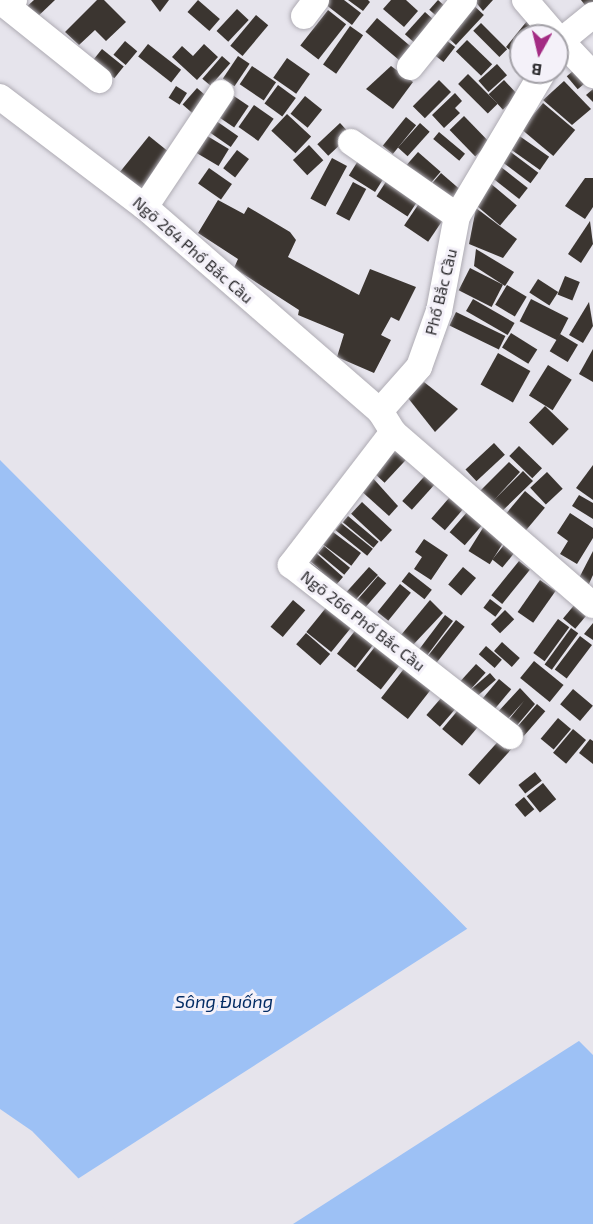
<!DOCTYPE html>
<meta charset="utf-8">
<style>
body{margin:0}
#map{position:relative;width:593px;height:1224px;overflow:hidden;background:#e6e4ec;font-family:"Exo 2",sans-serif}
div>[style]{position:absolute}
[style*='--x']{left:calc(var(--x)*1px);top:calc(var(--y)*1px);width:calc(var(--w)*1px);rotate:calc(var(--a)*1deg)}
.water>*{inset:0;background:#9dc1f5}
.pier>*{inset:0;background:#e6e4ec}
.building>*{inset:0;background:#3b3530;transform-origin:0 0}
.roads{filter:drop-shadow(0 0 2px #aeabb3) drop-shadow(0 0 2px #aeabb3)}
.minor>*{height:26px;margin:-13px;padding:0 13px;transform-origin:13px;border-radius:13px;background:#fff}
span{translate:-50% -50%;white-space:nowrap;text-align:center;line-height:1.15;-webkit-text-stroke:6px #f4f1f9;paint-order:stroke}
.street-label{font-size:16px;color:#2a292c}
.water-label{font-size:18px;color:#042d65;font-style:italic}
.north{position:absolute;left:509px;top:24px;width:60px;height:60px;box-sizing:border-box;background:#f4f1f9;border:2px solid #a3a1a7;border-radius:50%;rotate:188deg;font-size:16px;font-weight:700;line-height:24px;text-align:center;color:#2a292c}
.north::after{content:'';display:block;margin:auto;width:21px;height:27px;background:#a32b83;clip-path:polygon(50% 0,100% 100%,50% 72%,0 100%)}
</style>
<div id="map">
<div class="water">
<i style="clip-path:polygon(0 460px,593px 1055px,593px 1224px,123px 1224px,32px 1131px,0 1109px)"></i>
</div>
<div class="pier">
<i style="clip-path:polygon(470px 927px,582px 1039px,293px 1224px,119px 1224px,76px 1180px)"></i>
</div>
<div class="building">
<i style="clip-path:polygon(34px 0,55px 0,33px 21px,23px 10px)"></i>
<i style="clip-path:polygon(97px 0,104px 0,126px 22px,106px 41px,95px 30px,79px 45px,65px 32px)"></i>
<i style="clip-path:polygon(151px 0,169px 0,160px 12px)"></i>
<i style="left:198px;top:0;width:29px;height:16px;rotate:41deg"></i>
<i style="clip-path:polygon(328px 0,344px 0,361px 13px,352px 25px,325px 4px)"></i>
<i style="clip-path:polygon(348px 0,368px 0,370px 2px,363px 11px)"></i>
<i style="clip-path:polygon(391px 0,406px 0,418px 11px,404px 27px,383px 9px)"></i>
<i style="left:438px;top:0;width:13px;height:13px;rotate:42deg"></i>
<i style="clip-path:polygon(474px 0,493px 0,483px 11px)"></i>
<i style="clip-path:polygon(581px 0,593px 0,593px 11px,591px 13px)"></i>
<i style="left:470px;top:2px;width:19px;height:41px;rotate:43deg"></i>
<i style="left:237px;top:9px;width:16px;height:30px;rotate:43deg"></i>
<i style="left:328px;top:10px;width:23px;height:45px;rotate:38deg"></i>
<i style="left:425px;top:12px;width:15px;height:30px;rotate:42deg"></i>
<i style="left:256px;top:15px;width:16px;height:40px;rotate:40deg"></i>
<i style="left:377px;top:18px;width:45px;height:18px;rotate:40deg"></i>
<i style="clip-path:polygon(527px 21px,545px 36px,521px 36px,521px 59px,506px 47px)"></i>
<i style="left:481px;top:23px;width:37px;height:11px;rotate:45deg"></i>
<i style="left:350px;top:26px;width:16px;height:47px;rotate:35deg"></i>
<i style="left:441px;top:36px;width:18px;height:19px;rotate:38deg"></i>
<i style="left:467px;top:40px;width:35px;height:16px;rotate:44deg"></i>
<i style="left:125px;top:41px;width:16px;height:18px;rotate:40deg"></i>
<i style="left:148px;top:44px;width:42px;height:16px;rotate:38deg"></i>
<i style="clip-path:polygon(204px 44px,218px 57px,197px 80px,172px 57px,182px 46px,193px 56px)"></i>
<i style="left:102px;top:49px;width:28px;height:15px;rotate:39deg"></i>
<i style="left:222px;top:56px;width:11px;height:30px;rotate:41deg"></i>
<i style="left:238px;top:56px;width:14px;height:27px;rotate:34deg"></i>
<i style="left:287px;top:58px;width:28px;height:24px;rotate:35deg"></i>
<i style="left:497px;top:64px;width:15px;height:25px;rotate:48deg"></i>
<i style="left:252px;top:66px;width:29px;height:22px;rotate:34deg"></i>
<i style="clip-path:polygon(391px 66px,413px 82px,393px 109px,366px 89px)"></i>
<i style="left:579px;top:66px;width:17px;height:16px;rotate:50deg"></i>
<i style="left:468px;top:74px;width:42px;height:14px;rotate:45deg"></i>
<i style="left:439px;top:80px;width:17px;height:37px;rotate:45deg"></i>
<i style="left:504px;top:80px;width:21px;height:21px;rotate:47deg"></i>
<i style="clip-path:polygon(564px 81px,591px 109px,572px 125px,543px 100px)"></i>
<i style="left:278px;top:85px;width:22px;height:23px;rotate:36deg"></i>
<i style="left:176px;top:86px;width:13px;height:14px;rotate:32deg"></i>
<i style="left:197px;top:88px;width:18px;height:22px;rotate:41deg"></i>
<i style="clip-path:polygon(593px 89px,593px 102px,586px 95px)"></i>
<i style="left:228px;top:92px;width:25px;height:26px;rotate:34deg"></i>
<i style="clip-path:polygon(455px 93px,462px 101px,455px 108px,460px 113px,444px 128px,432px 115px)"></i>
<i style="left:305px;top:96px;width:22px;height:23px;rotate:39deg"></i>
<i style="left:543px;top:103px;width:42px;height:34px;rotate:40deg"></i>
<i style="left:254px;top:105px;width:24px;height:27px;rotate:35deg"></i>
<i style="left:287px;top:114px;width:33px;height:23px;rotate:43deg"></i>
<i style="left:464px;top:116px;width:37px;height:20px;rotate:46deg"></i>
<i style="left:406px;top:117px;width:13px;height:37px;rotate:39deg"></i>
<i style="left:212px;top:118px;width:32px;height:13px;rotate:35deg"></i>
<i style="left:340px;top:123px;width:16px;height:31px;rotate:47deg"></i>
<i style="left:420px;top:123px;width:13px;height:33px;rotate:42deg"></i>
<i style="left:439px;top:132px;width:34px;height:9px;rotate:40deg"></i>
<i style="left:204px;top:134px;width:29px;height:20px;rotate:31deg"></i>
<i style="left:518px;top:135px;width:38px;height:16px;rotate:35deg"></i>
<i style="left:149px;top:136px;width:28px;height:52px;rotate:39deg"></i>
<i style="left:309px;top:145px;width:21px;height:22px;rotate:47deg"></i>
<i style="left:237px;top:150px;width:15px;height:23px;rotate:37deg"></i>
<i style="left:508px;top:150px;width:38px;height:13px;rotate:37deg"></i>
<i style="left:418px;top:152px;width:30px;height:19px;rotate:41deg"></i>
<i style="left:361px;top:156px;width:31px;height:23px;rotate:32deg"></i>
<i style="left:332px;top:158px;width:17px;height:46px;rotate:28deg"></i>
<i style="left:501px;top:167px;width:34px;height:14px;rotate:38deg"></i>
<i style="left:209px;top:168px;width:28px;height:19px;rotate:35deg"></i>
<i style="left:441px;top:173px;width:28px;height:18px;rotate:41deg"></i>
<i style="left:389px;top:177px;width:37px;height:23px;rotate:33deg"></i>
<i style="clip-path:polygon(585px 178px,593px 178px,593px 207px,585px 219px,565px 206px)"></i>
<i style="left:353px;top:182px;width:15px;height:36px;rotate:28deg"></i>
<i style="left:490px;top:183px;width:35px;height:26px;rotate:40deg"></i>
<i style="left:422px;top:199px;width:29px;height:32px;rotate:34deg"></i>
<i style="clip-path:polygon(218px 200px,244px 214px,248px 207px,290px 232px,296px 240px,288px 257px,359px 295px,370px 269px,416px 287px,399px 321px,391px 317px,381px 335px,391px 340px,374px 373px,337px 357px,344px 334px,298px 315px,299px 310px,234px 268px,238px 259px,198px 233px)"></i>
<i style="clip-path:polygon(476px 208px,517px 239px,503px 258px,469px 244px)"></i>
<i style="clip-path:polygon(590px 221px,593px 244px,581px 263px,568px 254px)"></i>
<i style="clip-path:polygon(476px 249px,514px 272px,505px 286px,474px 266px)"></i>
<i style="left:470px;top:268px;width:37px;height:25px;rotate:27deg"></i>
<i style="left:565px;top:276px;width:16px;height:20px;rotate:22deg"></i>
<i style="left:538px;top:279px;width:24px;height:16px;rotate:33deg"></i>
<i style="left:507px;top:285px;width:23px;height:23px;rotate:31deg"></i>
<i style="left:473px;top:299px;width:48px;height:14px;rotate:30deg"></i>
<i style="left:531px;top:299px;width:42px;height:25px;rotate:27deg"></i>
<i style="clip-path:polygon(589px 302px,593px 326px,583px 343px,569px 335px)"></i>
<i style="left:456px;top:312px;width:55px;height:15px;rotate:26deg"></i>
<i style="left:511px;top:333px;width:31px;height:17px;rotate:32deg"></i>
<i style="left:560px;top:334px;width:21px;height:20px;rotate:31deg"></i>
<i style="clip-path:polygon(593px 349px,593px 382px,579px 374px)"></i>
<i style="left:498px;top:353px;width:37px;height:36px;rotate:29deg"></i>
<i style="left:548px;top:365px;width:28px;height:36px;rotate:32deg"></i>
<i style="clip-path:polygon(424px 382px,458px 409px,435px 432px,408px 398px)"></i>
<i style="left:545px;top:406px;width:33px;height:23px;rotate:44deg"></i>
<i style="left:398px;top:442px;width:18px;height:39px;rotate:43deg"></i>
<i style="left:494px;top:443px;width:16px;height:39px;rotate:47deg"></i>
<i style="left:519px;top:446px;width:32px;height:14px;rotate:44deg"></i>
<i style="clip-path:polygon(509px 462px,520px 472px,494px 500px,523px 471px,533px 481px,496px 517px,475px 496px)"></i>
<i style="clip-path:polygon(593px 465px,593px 500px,576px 488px)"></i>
<i style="left:431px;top:469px;width:13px;height:43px;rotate:42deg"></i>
<i style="left:547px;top:472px;width:23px;height:23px;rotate:47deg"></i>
<i style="clip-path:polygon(371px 476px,398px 506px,389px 516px,359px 489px)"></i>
<i style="left:525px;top:491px;width:26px;height:36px;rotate:40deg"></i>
<i style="clip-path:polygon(579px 495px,593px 503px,593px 519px,572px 506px)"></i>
<i style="left:449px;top:498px;width:18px;height:27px;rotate:41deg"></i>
<i style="left:362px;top:502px;width:41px;height:16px;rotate:43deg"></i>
<i style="left:468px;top:511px;width:20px;height:28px;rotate:41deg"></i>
<i style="clip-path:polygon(570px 513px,593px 528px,593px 538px,577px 564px,560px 554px,568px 541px,557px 533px)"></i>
<i style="left:348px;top:516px;width:40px;height:8px;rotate:40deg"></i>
<i style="left:341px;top:523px;width:41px;height:9px;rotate:39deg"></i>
<i style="left:486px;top:523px;width:25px;height:33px;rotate:32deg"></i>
<i style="left:333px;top:532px;width:35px;height:16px;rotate:37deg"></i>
<i style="clip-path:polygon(424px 539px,448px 555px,431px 580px,414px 569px,422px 557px,415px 552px)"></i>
<i style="left:508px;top:540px;width:13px;height:25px;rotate:39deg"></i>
<i style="left:324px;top:546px;width:34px;height:9px;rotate:40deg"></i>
<i style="clip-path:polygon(593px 551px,593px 575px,588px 586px,578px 580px)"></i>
<i style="clip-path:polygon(316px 553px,343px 577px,330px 592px,304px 571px,311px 563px,324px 573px,309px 560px)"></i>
<i style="left:519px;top:561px;width:14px;height:44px;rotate:39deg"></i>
<i style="left:369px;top:567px;width:12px;height:38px;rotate:42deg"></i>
<i style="left:463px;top:567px;width:17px;height:23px;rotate:40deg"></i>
<i style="left:409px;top:572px;width:29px;height:12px;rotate:38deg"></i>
<i style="left:378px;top:576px;width:11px;height:38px;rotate:41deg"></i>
<i style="left:540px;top:580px;width:19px;height:39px;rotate:35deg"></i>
<i style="left:400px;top:584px;width:14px;height:36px;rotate:39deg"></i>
<i style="left:581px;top:597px;width:16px;height:28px;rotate:40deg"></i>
<i style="left:490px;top:599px;width:15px;height:11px;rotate:37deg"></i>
<i style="left:293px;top:600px;width:16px;height:35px;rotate:40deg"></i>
<i style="clip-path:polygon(430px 600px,443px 613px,412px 646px,401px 635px)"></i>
<i style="left:329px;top:604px;width:32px;height:36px;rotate:39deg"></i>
<i style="left:505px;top:610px;width:13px;height:20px;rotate:45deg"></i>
<i style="left:445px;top:615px;width:10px;height:49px;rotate:37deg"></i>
<i style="left:558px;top:619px;width:14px;height:42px;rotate:36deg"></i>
<i style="left:456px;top:620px;width:11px;height:53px;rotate:38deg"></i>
<i style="left:361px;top:623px;width:23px;height:39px;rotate:38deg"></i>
<i style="clip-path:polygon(593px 623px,593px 640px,584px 634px)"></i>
<i style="left:571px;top:628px;width:9px;height:45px;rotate:36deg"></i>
<i style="left:306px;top:633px;width:32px;height:15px;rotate:41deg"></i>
<i style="left:580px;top:636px;width:15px;height:42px;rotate:37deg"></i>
<i style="left:381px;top:639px;width:31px;height:40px;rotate:38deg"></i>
<i style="left:502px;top:642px;width:24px;height:12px;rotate:42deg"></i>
<i style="left:486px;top:646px;width:21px;height:11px;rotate:41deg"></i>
<i style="left:410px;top:661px;width:34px;height:47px;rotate:38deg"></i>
<i style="left:534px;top:661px;width:38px;height:22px;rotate:39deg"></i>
<i style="left:476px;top:664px;width:13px;height:23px;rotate:42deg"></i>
<i style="left:490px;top:673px;width:9px;height:28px;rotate:49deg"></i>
<i style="left:499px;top:679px;width:16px;height:32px;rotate:40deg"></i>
<i style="clip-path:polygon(520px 688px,535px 704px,514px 729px,506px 723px,524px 701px,505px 722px,496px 714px)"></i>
<i style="left:573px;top:689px;width:26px;height:20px;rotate:40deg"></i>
<i style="left:448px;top:690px;width:18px;height:33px;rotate:41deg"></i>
<i style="left:464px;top:703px;width:26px;height:34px;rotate:40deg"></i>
<i style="left:537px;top:704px;width:11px;height:35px;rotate:41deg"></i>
<i style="left:558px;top:718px;width:17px;height:27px;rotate:40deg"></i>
<i style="left:573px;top:729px;width:17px;height:31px;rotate:40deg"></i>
<i style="left:503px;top:736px;width:15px;height:52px;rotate:42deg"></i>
<i style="clip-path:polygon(590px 739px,593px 741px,593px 764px,579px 753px)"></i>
<i style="left:535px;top:772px;width:11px;height:21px;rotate:52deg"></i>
<i style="left:543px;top:783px;width:21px;height:21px;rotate:51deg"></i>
<i style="left:524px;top:797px;width:16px;height:12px;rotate:50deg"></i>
</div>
<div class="roads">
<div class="minor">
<i style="--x:14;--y:0;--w:9;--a:131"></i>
<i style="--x:8;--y:7;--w:117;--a:38.7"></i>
<i style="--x:525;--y:0;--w:48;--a:49.3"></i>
<i style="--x:593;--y:15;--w:41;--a:140.9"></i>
<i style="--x:561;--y:41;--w:47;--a:46.7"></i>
<i style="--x:304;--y:16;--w:20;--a:-53"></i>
<i style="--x:410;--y:67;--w:86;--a:-51.1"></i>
<i style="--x:543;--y:72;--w:168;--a:120.8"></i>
<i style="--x:457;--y:216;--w:97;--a:100.7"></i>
<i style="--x:439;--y:311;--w:59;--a:109.7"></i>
<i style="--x:419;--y:367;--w:59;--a:131.6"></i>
<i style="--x:380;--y:411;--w:25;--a:58"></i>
<i style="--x:393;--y:432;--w:264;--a:40.9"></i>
<i style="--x:0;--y:97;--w:182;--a:37.2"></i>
<i style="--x:145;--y:207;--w:311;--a:41"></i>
<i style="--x:351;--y:142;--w:129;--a:34.9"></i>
<i style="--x:145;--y:207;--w:137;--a:-56.3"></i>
<i style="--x:393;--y:432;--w:168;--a:127.5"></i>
<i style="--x:291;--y:565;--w:278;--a:38"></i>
</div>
</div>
<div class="street-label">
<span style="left:193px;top:250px;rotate:41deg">Ngõ 264 Phố Bắc Cầu</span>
<span style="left:441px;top:292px;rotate:-76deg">Phố Bắc Cầu</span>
<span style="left:363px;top:621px;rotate:38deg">Ngõ 266 Phố Bắc Cầu</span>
</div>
<div class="water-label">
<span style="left:224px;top:1001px">Sông Đuống</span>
</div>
<div class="north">B</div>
</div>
